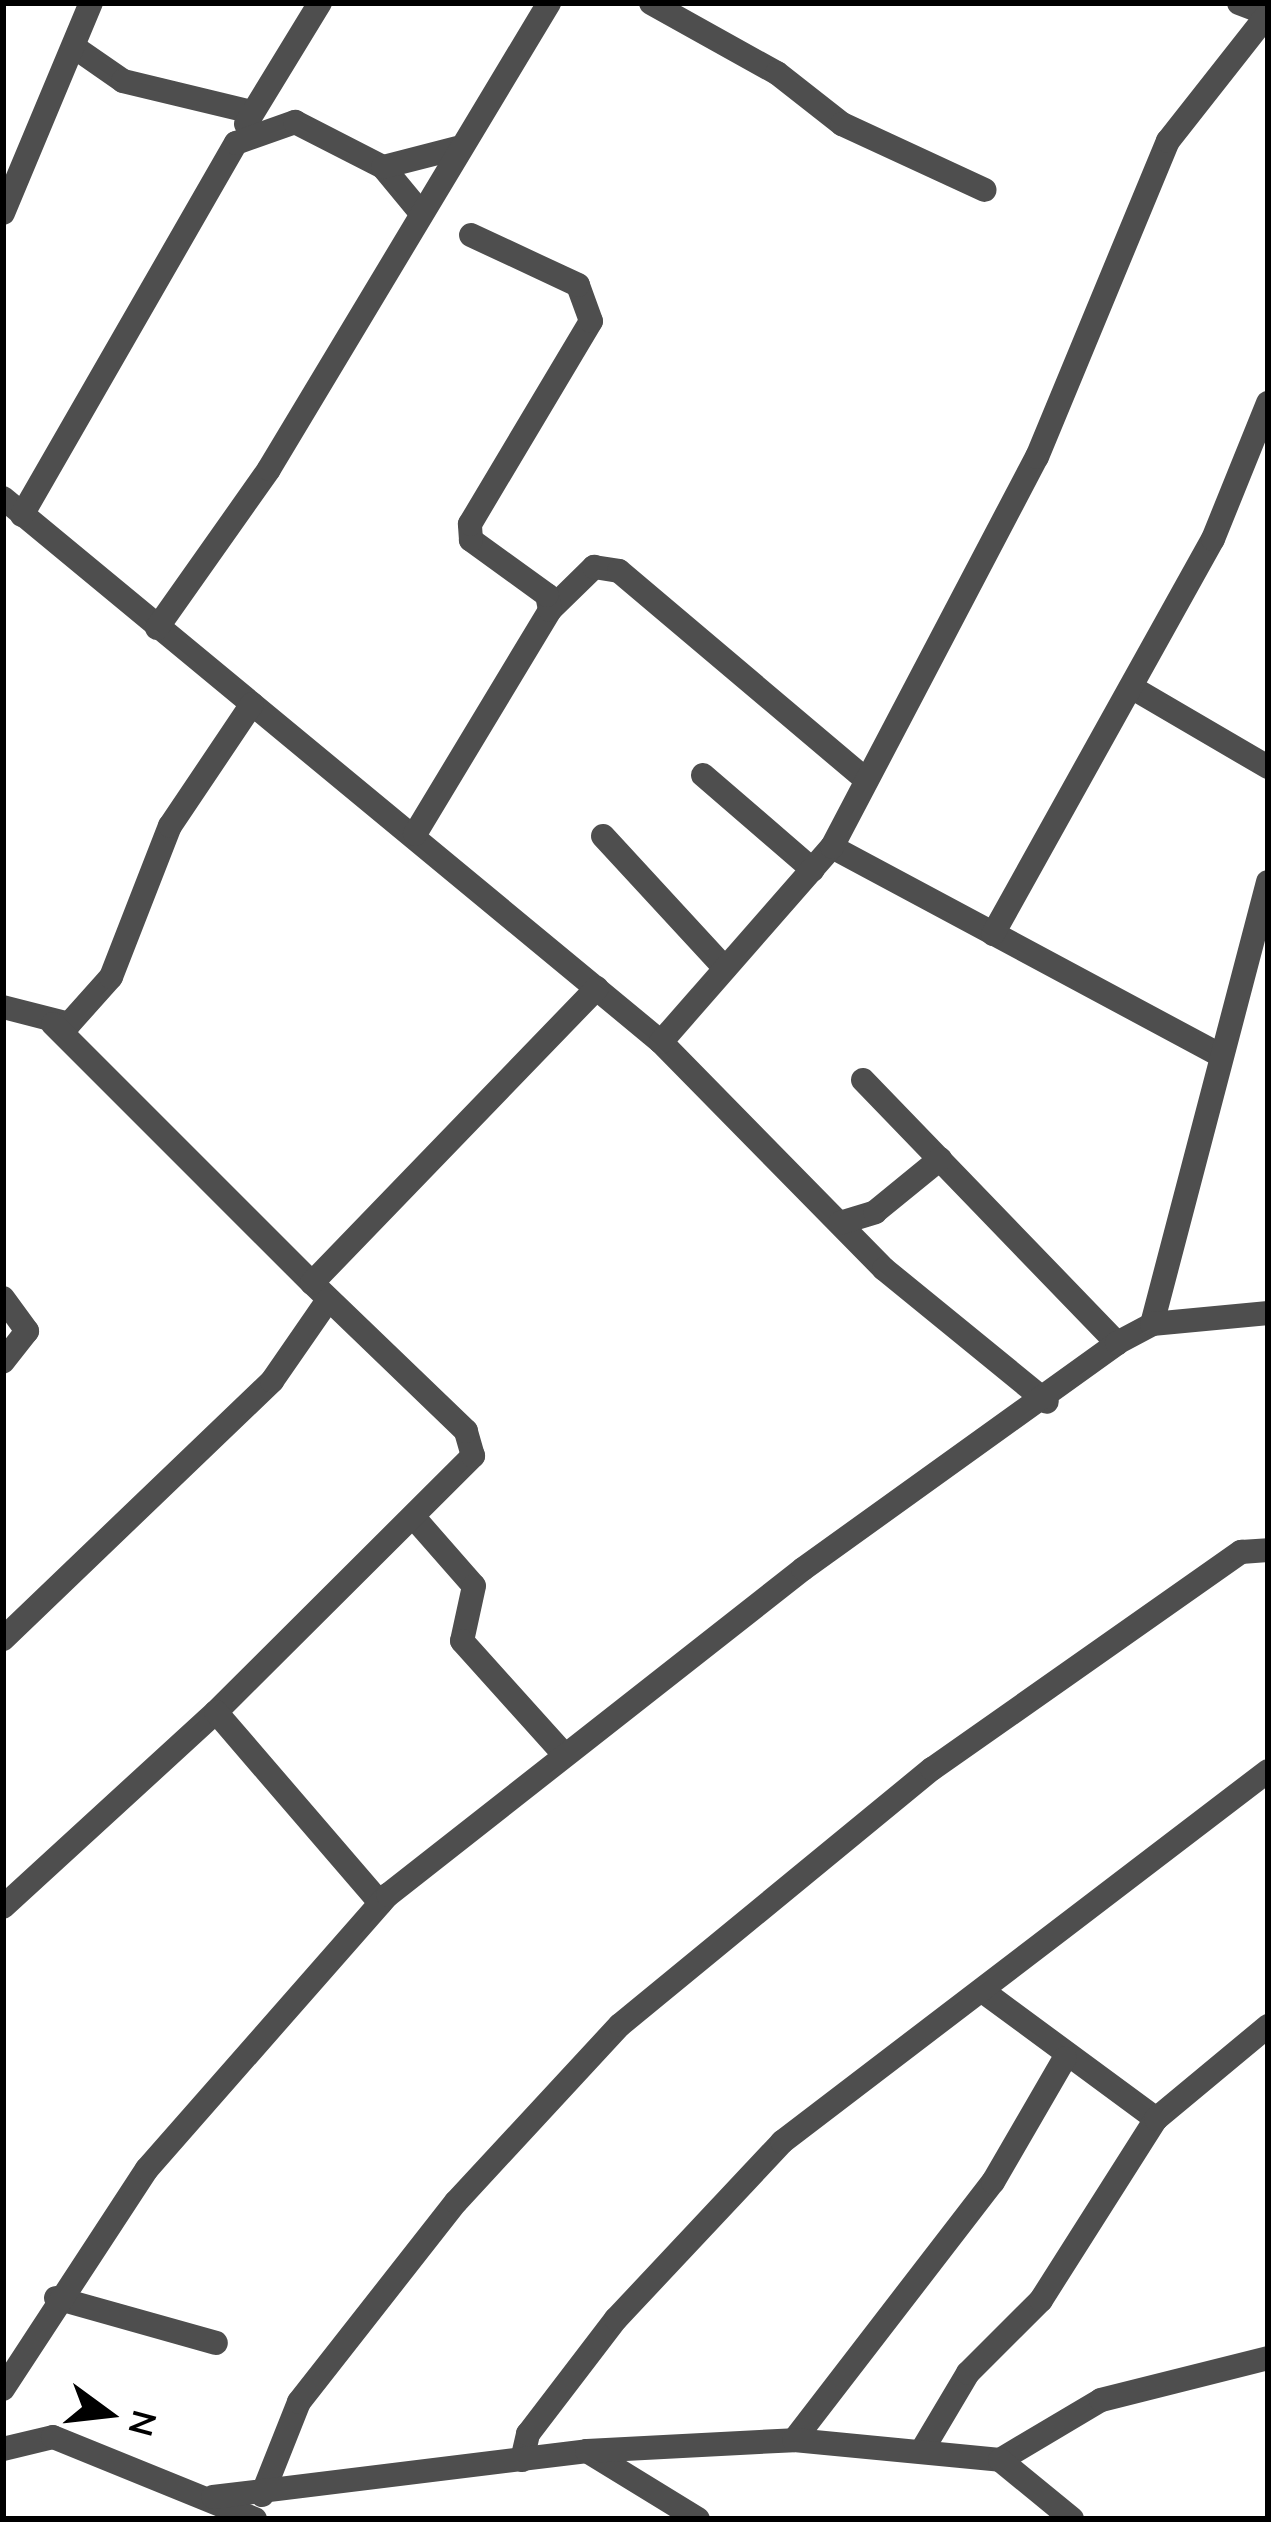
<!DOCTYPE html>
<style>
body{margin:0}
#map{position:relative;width:1271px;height:2522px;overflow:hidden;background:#fff;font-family:Mulish,sans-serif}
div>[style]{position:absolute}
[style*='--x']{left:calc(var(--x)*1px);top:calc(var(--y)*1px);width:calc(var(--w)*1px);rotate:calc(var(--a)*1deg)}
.minor>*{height:24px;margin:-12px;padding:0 12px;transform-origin:12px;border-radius:12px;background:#4e4e4e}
.tertiary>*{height:24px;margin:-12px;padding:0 12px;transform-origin:12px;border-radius:12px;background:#4e4e4e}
span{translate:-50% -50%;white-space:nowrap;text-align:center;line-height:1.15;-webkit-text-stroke:12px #fff;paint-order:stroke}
.frame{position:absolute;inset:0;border:6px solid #000;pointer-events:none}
.north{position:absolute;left:48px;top:2354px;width:120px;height:120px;-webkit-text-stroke:9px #fff;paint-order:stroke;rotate:105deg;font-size:33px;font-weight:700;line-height:48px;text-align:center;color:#000}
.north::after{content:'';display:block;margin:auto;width:42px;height:54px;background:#000;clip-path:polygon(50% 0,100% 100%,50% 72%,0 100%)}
</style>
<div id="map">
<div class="minor">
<i style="--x:651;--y:3;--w:144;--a:29.1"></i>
<i style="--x:777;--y:73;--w:83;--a:38.1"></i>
<i style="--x:842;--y:124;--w:157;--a:24.8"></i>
<i style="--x:1239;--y:3;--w:31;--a:21"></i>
<i style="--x:77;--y:49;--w:56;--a:34.8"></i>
<i style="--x:123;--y:81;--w:133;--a:13.5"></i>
<i style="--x:246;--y:124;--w:142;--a:-58.6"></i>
<i style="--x:383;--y:167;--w:60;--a:50.4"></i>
<i style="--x:3;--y:213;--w:228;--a:-67.3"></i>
<i style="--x:3;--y:498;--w:854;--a:39.58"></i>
<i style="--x:661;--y:1042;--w:318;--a:45.5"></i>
<i style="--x:884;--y:1269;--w:210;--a:39.2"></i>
<i style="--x:22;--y:515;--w:429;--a:-60.1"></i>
<i style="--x:236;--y:143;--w:63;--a:-19.6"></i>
<i style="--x:295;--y:122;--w:99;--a:27.1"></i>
<i style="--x:383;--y:167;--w:76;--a:-14.4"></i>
<i style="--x:550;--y:610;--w:62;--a:-44.3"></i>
<i style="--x:594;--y:567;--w:25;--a:9"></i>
<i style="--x:619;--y:571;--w:324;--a:40.2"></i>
<i style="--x:157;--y:628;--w:194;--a:-54.8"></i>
<i style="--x:269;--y:469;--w:544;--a:-59"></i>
<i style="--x:1131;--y:687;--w:159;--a:30.3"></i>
<i style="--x:703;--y:775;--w:145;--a:40.8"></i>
<i style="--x:415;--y:834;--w:262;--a:-58.9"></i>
<i style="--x:550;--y:610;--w:15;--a:-101"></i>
<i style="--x:547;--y:595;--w:94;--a:-144.1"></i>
<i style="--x:471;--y:540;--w:16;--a:-94"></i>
<i style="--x:470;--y:524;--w:236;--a:-59.2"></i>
<i style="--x:591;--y:321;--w:38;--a:-110"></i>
<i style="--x:578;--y:285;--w:118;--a:-155"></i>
<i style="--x:603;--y:836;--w:180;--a:47.3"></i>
<i style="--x:832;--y:847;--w:442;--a:28.2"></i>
<i style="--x:993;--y:934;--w:452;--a:-60.9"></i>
<i style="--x:1213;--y:539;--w:147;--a:-68"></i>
<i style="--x:3;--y:1007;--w:68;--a:14.4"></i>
<i style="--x:69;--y:1024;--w:63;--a:-48.2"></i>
<i style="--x:111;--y:977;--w:162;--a:-68.7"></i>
<i style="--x:170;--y:826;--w:147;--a:-56.1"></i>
<i style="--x:53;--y:1024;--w:366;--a:45"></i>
<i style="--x:661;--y:1042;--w:259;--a:-48.8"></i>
<i style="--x:832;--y:847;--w:441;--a:-62.3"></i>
<i style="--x:1037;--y:457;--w:342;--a:-67.5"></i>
<i style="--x:1168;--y:141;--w:162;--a:-51.8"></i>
<i style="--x:863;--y:1080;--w:366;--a:46"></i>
<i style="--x:840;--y:1223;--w:37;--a:-17"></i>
<i style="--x:875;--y:1212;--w:84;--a:-39.2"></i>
<i style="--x:3;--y:1298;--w:41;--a:54"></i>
<i style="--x:27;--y:1331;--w:39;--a:128"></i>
<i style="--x:417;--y:1521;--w:86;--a:48.8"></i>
<i style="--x:474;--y:1586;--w:56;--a:102.3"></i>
<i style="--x:462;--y:1641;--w:151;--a:48"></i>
<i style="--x:3;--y:1639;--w:373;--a:-43.8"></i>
<i style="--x:272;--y:1381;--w:91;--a:-55.3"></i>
<i style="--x:216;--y:1712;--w:363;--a:-44.9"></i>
<i style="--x:473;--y:1456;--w:26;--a:-106"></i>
<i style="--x:466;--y:1431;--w:214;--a:-136.1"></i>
<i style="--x:312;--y:1283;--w:410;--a:-46"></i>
<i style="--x:3;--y:1907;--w:289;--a:-42.5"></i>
<i style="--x:216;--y:1712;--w:252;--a:49.3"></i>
<i style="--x:988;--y:1995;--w:209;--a:36.4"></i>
<i style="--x:56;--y:2298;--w:166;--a:15.7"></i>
<i style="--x:794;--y:2440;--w:326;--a:-52.4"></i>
<i style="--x:993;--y:2182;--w:143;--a:-59.9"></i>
<i style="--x:924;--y:2447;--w:86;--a:-59.3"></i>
<i style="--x:968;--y:2373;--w:103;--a:-45"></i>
<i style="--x:1041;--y:2300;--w:214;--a:-57.6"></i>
<i style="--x:1156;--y:2119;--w:146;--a:-39.7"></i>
<i style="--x:3;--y:2449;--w:51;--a:-13.5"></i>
<i style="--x:53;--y:2437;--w:218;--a:22.1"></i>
<i style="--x:587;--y:2451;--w:130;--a:31.5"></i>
<i style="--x:522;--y:2460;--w:27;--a:-77"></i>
<i style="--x:528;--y:2434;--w:145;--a:-52.6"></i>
<i style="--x:616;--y:2319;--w:243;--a:-46.8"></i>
<i style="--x:782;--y:2142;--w:611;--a:-37.36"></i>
<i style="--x:1000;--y:2460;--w:117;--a:-30.7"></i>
<i style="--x:1101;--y:2400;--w:172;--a:-14.1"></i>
<i style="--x:262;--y:2495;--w:100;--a:-68.3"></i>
<i style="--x:299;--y:2402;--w:254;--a:-51.9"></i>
<i style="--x:456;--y:2202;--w:241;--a:-47.2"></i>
<i style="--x:620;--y:2025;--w:404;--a:-39.4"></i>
<i style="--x:932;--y:1769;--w:378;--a:-35.1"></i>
<i style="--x:1241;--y:1552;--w:27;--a:-4"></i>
<i style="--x:213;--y:2497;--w:377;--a:-7"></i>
<i style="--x:587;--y:2451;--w:207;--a:-3"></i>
<i style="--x:794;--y:2440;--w:207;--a:5.5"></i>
<i style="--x:1000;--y:2460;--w:93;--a:39.3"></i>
</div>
<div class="tertiary">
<i style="--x:1152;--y:1324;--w:457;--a:-75.3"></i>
<i style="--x:3;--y:2389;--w:263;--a:-56.8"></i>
<i style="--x:147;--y:2169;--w:365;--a:-48.7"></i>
<i style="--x:388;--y:1895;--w:528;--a:-38.15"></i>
<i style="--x:803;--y:1569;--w:387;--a:-35.7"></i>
<i style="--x:1117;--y:1343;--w:40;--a:-28"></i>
<i style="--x:1152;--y:1324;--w:117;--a:-5.4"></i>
</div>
<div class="frame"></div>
<div class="north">N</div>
</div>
